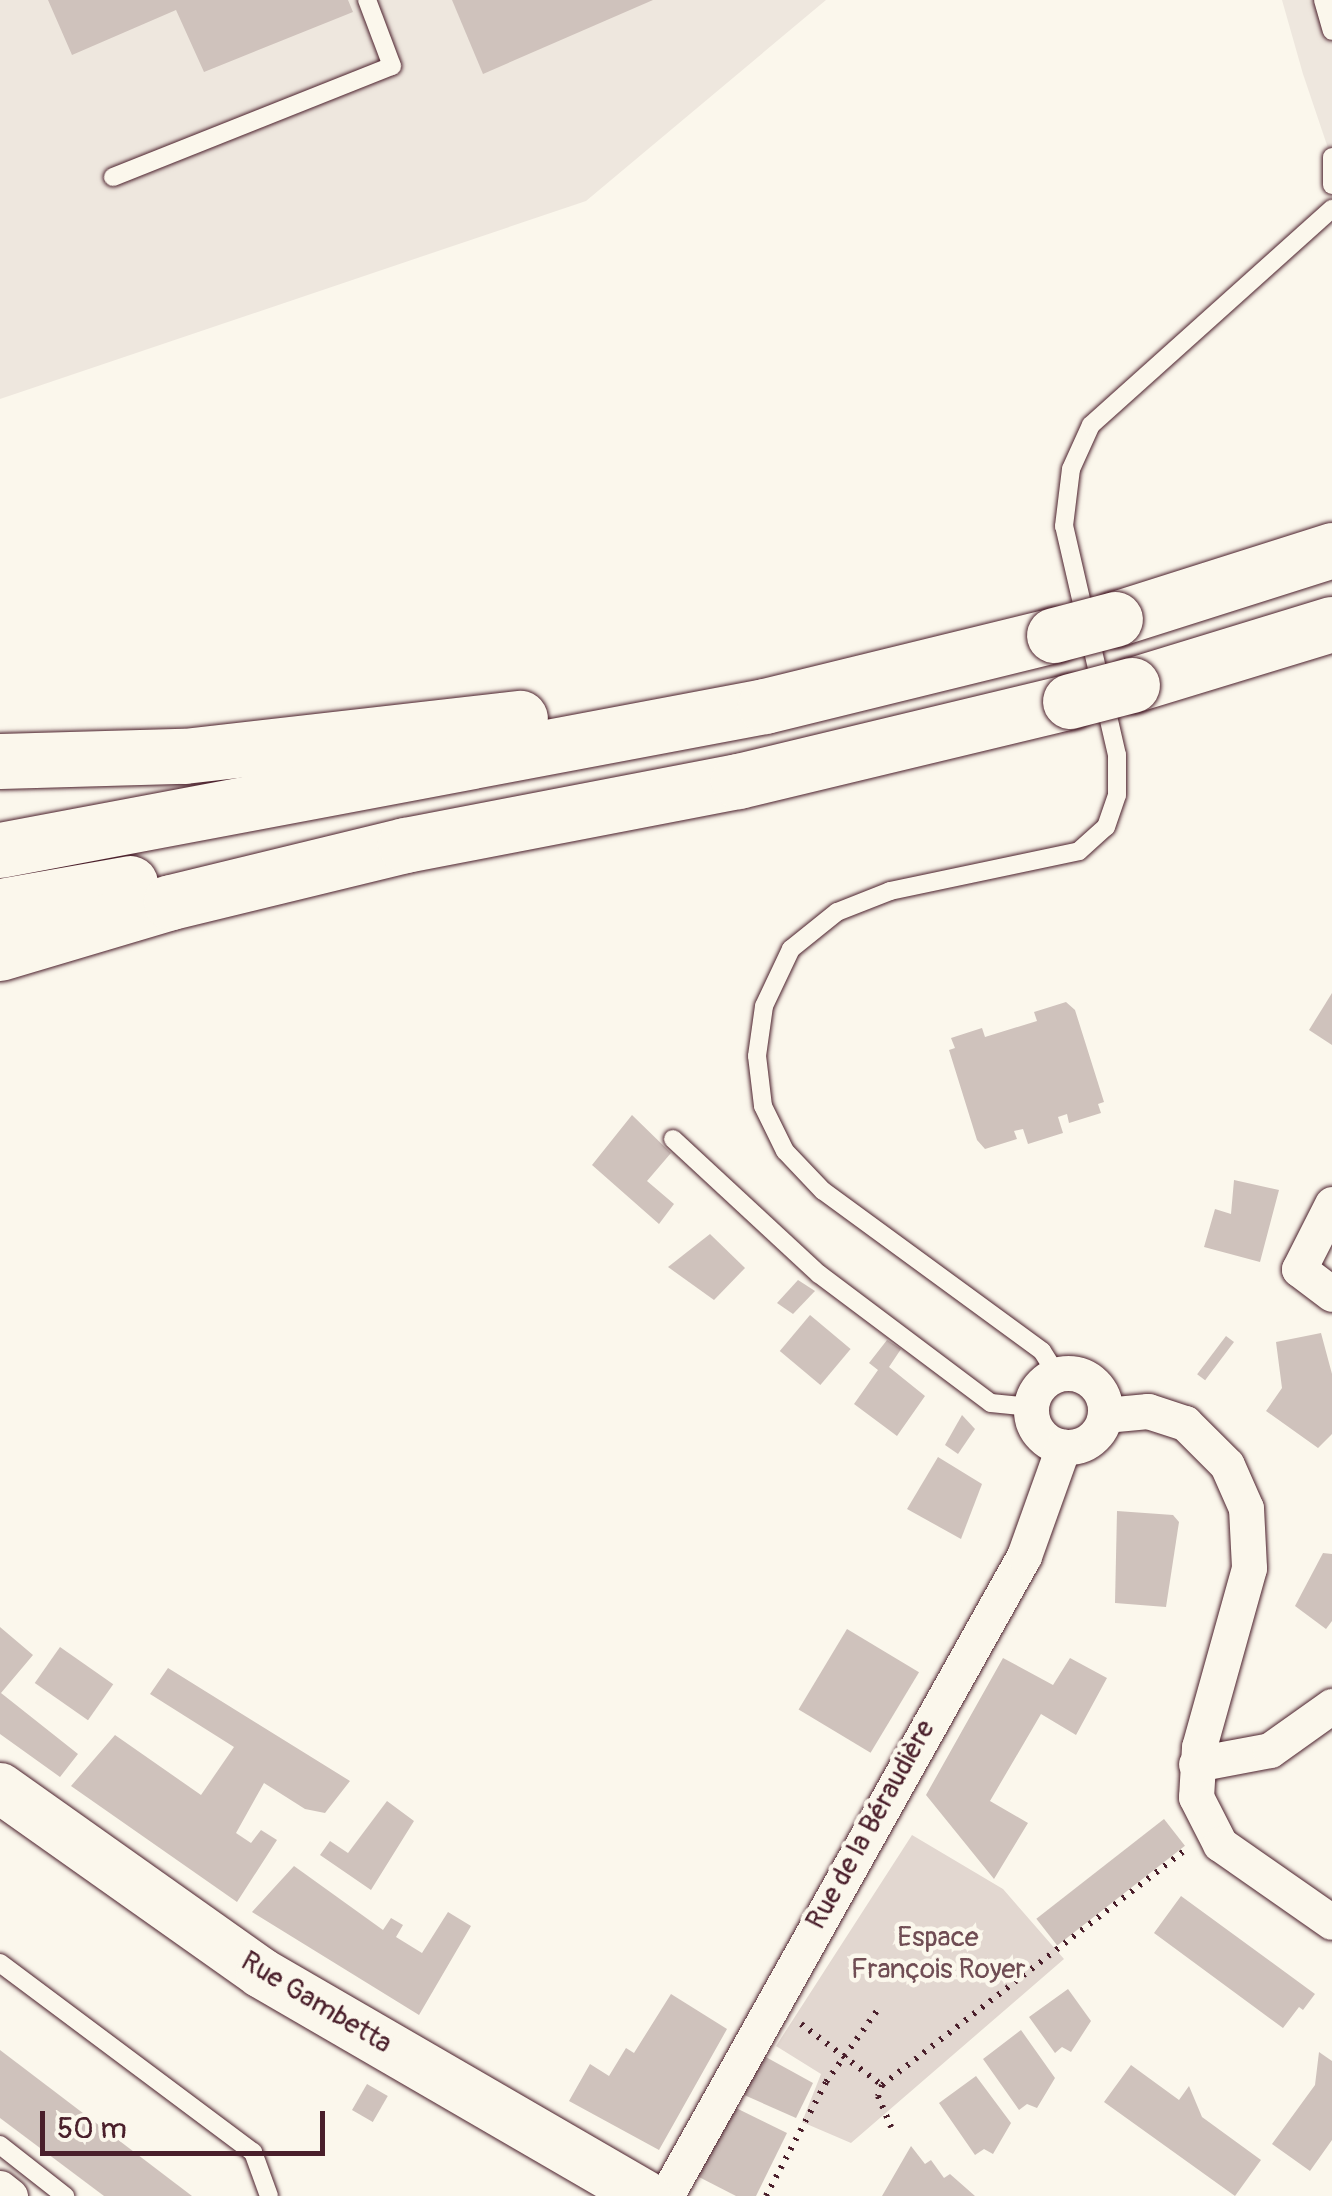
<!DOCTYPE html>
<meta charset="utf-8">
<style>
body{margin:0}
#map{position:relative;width:1332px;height:2196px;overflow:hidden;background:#fbf7ec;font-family:Pangolin,sans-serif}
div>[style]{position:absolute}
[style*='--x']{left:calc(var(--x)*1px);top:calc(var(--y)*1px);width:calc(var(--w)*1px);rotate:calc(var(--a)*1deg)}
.built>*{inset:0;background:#eee7de}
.green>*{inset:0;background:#e2d7d0}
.building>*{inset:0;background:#cfc2bc;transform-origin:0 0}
.path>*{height:6px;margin-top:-3px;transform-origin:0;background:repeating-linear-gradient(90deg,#4a1f2b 0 2.5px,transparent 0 10.5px)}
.roads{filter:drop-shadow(0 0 2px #4a1f2b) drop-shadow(0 0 2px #4a1f2b)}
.lane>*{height:18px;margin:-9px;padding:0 9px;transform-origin:9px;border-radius:9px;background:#fbf7ec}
.street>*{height:35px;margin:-17.5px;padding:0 17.5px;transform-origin:17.5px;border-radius:17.5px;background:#fbf7ec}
.street>.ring{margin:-17.5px;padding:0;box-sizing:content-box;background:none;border:35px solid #fbf7ec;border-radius:50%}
.secondary>*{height:50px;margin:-25px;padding:0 25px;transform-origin:25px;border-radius:25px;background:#fbf7ec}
.highway>*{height:55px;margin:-27.5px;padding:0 27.5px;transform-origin:27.5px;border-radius:27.5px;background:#fbf7ec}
.bridges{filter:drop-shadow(0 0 2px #4a1f2b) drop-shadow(0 0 2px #4a1f2b)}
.highway-bridge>*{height:55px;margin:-27.5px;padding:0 27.5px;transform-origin:27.5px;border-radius:27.5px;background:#fbf7ec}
span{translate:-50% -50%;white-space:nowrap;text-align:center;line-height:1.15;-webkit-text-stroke:9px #fbf7ec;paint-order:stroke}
.street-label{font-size:28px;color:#4a1f2b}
.park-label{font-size:28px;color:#704d54}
.scale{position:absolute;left:40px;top:2111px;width:285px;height:45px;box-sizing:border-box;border:5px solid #4a1f2b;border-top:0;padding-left:12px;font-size:30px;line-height:35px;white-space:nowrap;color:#4a1f2b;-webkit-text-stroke:8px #fbf7ec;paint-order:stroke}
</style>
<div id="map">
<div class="built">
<i style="clip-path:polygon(0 0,826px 0,586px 201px,0 399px)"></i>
<i style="clip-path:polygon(1282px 0,1332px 0,1332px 160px,1303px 74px)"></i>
</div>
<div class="green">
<i style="clip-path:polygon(912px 1835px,1003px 1889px,1064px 1959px,851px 2143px,802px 2122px,821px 2074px,776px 2046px)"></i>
</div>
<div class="building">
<i style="clip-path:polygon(48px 0,348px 0,353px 12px,204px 72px,176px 10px,72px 55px)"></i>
<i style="clip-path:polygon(452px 0,653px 0,483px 74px)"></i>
<i style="clip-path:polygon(1332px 993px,1332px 1045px,1309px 1030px)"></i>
<i style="clip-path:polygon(1066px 1002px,1075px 1010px,1104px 1102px,1098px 1104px,1101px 1113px,1069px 1123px,1067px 1114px,1058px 1117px,1063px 1133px,1028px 1144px,1023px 1129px,1014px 1131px,1017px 1139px,985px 1149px,977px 1140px,949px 1050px,955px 1048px,951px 1038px,982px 1028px,985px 1037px,1037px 1021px,1034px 1012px)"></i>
<i style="clip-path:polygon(632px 1115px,671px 1153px,647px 1181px,674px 1204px,659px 1224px,592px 1165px)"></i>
<i style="clip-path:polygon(1234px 1180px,1279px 1190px,1260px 1262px,1204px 1247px,1215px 1209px,1231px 1214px)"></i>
<i style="clip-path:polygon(710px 1234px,745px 1268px,714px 1300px,668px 1267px)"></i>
<i style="clip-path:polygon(798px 1280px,815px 1291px,793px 1314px,777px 1303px)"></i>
<i style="left:810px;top:1315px;width:53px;height:47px;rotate:40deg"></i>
<i style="clip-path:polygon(1321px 1333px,1332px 1374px,1332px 1434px,1318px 1448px,1266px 1411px,1282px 1388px,1276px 1342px)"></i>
<i style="left:1226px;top:1336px;width:10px;height:48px;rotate:37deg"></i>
<i style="clip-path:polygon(887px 1340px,901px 1349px,889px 1367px,925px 1396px,897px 1436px,854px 1404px,878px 1370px,869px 1363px)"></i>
<i style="clip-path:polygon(962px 1415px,975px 1429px,958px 1454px,945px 1445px)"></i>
<i style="clip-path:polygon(938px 1457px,982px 1484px,961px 1539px,907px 1509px)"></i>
<i style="clip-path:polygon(1117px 1511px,1173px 1515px,1179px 1522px,1166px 1607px,1115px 1603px)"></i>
<i style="clip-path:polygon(1323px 1553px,1332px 1554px,1332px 1621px,1326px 1629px,1295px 1606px)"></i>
<i style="clip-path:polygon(0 1627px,33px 1655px,1px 1693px,78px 1754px,60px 1777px,0 1734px)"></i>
<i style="left:847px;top:1629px;width:84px;height:94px;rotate:31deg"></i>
<i style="left:60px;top:1647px;width:65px;height:44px;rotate:35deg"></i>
<i style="clip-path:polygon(1003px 1658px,1053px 1685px,1070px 1658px,1107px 1678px,1076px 1735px,1041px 1714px,990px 1801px,1028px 1823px,994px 1879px,926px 1795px)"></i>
<i style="clip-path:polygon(168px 1668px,350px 1781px,325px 1813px,305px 1809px,264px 1783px,236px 1833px,251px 1843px,261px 1830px,277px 1840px,237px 1902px,71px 1786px,115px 1735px,201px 1795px,234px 1747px,150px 1694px)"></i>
<i style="clip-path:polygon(387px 1801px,414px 1821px,371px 1890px,320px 1855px,330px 1841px,348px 1853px)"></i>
<i style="left:1164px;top:1819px;width:34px;height:162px;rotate:52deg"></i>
<i style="clip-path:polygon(294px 1866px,383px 1930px,391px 1918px,403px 1925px,396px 1937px,422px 1953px,448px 1912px,471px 1926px,419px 2015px,252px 1912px)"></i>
<i style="clip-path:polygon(1181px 1896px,1315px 1994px,1303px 2010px,1299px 2007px,1283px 2028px,1154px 1933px)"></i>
<i style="clip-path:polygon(1068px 1989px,1091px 2021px,1071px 2052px,1062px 2047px,1055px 2053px,1029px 2017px)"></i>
<i style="clip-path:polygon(671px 1994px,727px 2029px,659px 2150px,569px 2101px,590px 2064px,609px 2076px,626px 2048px,634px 2053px)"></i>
<i style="clip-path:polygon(1021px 2030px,1055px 2078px,1037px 2108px,1027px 2104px,1019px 2110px,983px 2059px)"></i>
<i style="clip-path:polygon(0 2050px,192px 2196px,104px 2196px,0 2118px)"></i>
<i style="clip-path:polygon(1319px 2052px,1332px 2061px,1332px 2140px,1310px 2171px,1272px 2144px,1315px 2085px)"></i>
<i style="clip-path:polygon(764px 2056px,813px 2083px,796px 2118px,742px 2094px)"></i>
<i style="clip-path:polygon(1131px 2065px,1179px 2100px,1189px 2086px,1202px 2117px,1261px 2160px,1235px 2196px,1104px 2102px)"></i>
<i style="clip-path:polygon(976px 2076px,1011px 2123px,993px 2154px,984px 2149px,975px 2155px,939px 2103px)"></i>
<i style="left:367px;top:2084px;width:24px;height:30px;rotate:30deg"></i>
<i style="clip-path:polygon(732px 2106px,787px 2133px,756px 2196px,736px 2196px,697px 2176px)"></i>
<i style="clip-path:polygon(911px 2146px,925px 2164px,931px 2160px,944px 2178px,950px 2174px,975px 2196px,882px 2196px)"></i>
</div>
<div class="path">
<i style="--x:801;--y:2024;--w:101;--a:37"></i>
<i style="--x:882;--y:2085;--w:12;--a:110"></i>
<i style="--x:878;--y:2096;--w:34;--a:67"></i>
<i style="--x:882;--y:2085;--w:383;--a:-37.8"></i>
<i style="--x:766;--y:2196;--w:129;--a:-62.2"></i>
<i style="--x:826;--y:2082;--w:91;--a:-54.4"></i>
</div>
<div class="roads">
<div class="lane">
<i style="--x:1323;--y:0;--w:32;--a:74"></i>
<i style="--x:1332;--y:157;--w:28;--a:90"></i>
<i style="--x:113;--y:177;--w:300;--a:-21.7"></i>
<i style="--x:392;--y:66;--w:71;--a:-110.7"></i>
<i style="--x:673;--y:1139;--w:199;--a:42.8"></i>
<i style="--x:819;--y:1274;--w:215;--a:36.9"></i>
<i style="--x:991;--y:1403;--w:40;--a:5.7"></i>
<i style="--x:1057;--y:1375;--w:28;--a:-122"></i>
<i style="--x:1042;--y:1351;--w:271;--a:-143.8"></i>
<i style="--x:823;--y:1191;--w:55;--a:-133.5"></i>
<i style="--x:785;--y:1151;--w:50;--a:-116.1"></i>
<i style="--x:763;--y:1106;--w:50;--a:-96.8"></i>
<i style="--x:757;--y:1056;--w:50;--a:-82"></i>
<i style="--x:764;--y:1006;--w:63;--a:-64.7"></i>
<i style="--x:791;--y:949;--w:59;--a:-38.8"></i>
<i style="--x:837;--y:912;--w:57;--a:-21.6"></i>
<i style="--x:890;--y:891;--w:193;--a:-11.9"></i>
<i style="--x:1079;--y:851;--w:36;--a:-42"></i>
<i style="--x:1106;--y:827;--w:34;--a:-71"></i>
<i style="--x:1117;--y:795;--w:40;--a:-90"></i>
<i style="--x:1117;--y:755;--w:235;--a:-103"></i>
<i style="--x:1064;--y:526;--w:57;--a:-83"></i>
<i style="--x:1071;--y:469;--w:48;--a:-65.6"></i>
<i style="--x:1091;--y:425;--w:324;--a:-41.9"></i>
<i style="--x:0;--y:1963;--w:316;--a:36.8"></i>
<i style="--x:253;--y:2152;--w:47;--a:70"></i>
<i style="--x:0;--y:2145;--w:83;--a:38.1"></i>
</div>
<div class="street">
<i style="--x:1332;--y:1204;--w:73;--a:116.9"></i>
<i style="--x:1299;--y:1269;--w:41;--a:37.1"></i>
<i class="ring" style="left:1031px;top:1373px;width:39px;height:39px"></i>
<i style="--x:1105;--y:1415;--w:43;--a:-5.3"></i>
<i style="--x:1148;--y:1411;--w:39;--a:18"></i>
<i style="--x:1185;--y:1423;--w:59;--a:45"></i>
<i style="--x:1227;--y:1465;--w:47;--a:66.2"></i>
<i style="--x:1246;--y:1508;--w:60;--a:87.1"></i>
<i style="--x:1249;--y:1568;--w:186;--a:105.6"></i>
<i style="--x:1199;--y:1747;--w:50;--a:93.4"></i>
<i style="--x:1196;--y:1797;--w:53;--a:62.9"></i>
<i style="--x:1220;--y:1844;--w:136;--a:34.9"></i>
<i style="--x:1196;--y:1764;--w:75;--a:-10.7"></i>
<i style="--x:1270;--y:1750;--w:76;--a:-35.4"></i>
<i style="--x:0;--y:2188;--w:13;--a:39"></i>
<i style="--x:666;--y:2196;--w:733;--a:-60.78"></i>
<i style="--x:1024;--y:1556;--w:116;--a:-70.3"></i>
</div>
<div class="secondary">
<i style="--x:0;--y:1788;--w:320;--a:35.3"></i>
<i style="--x:261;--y:1973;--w:444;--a:30.1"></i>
</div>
<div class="highway">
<i style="--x:1115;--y:619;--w:228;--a:-17.6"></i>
<i style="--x:1132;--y:685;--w:209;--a:-17"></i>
<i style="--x:0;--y:761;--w:184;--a:-1.6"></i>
<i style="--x:184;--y:756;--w:338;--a:-6.5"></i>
<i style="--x:0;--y:850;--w:778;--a:-10.66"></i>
<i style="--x:765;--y:706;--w:298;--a:-13.8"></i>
<i style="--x:0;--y:906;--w:132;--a:-10"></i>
<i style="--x:0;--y:953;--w:178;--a:-16.6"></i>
<i style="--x:171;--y:902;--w:241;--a:-13.7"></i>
<i style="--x:405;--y:845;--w:339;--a:-10.9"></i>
<i style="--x:738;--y:781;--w:342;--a:-13.5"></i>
</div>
</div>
<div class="bridges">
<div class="highway-bridge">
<i style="--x:1054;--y:635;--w:63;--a:-14.7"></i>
<i style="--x:1070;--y:701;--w:64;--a:-14.5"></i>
</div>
</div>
<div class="street-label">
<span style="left:871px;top:1825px;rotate:-61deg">Rue de la Béraudière</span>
<span style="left:316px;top:2003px;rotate:31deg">Rue Gambetta</span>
</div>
<div class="park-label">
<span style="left:938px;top:1954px">Espace<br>François Royer</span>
</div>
<div class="scale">50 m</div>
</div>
